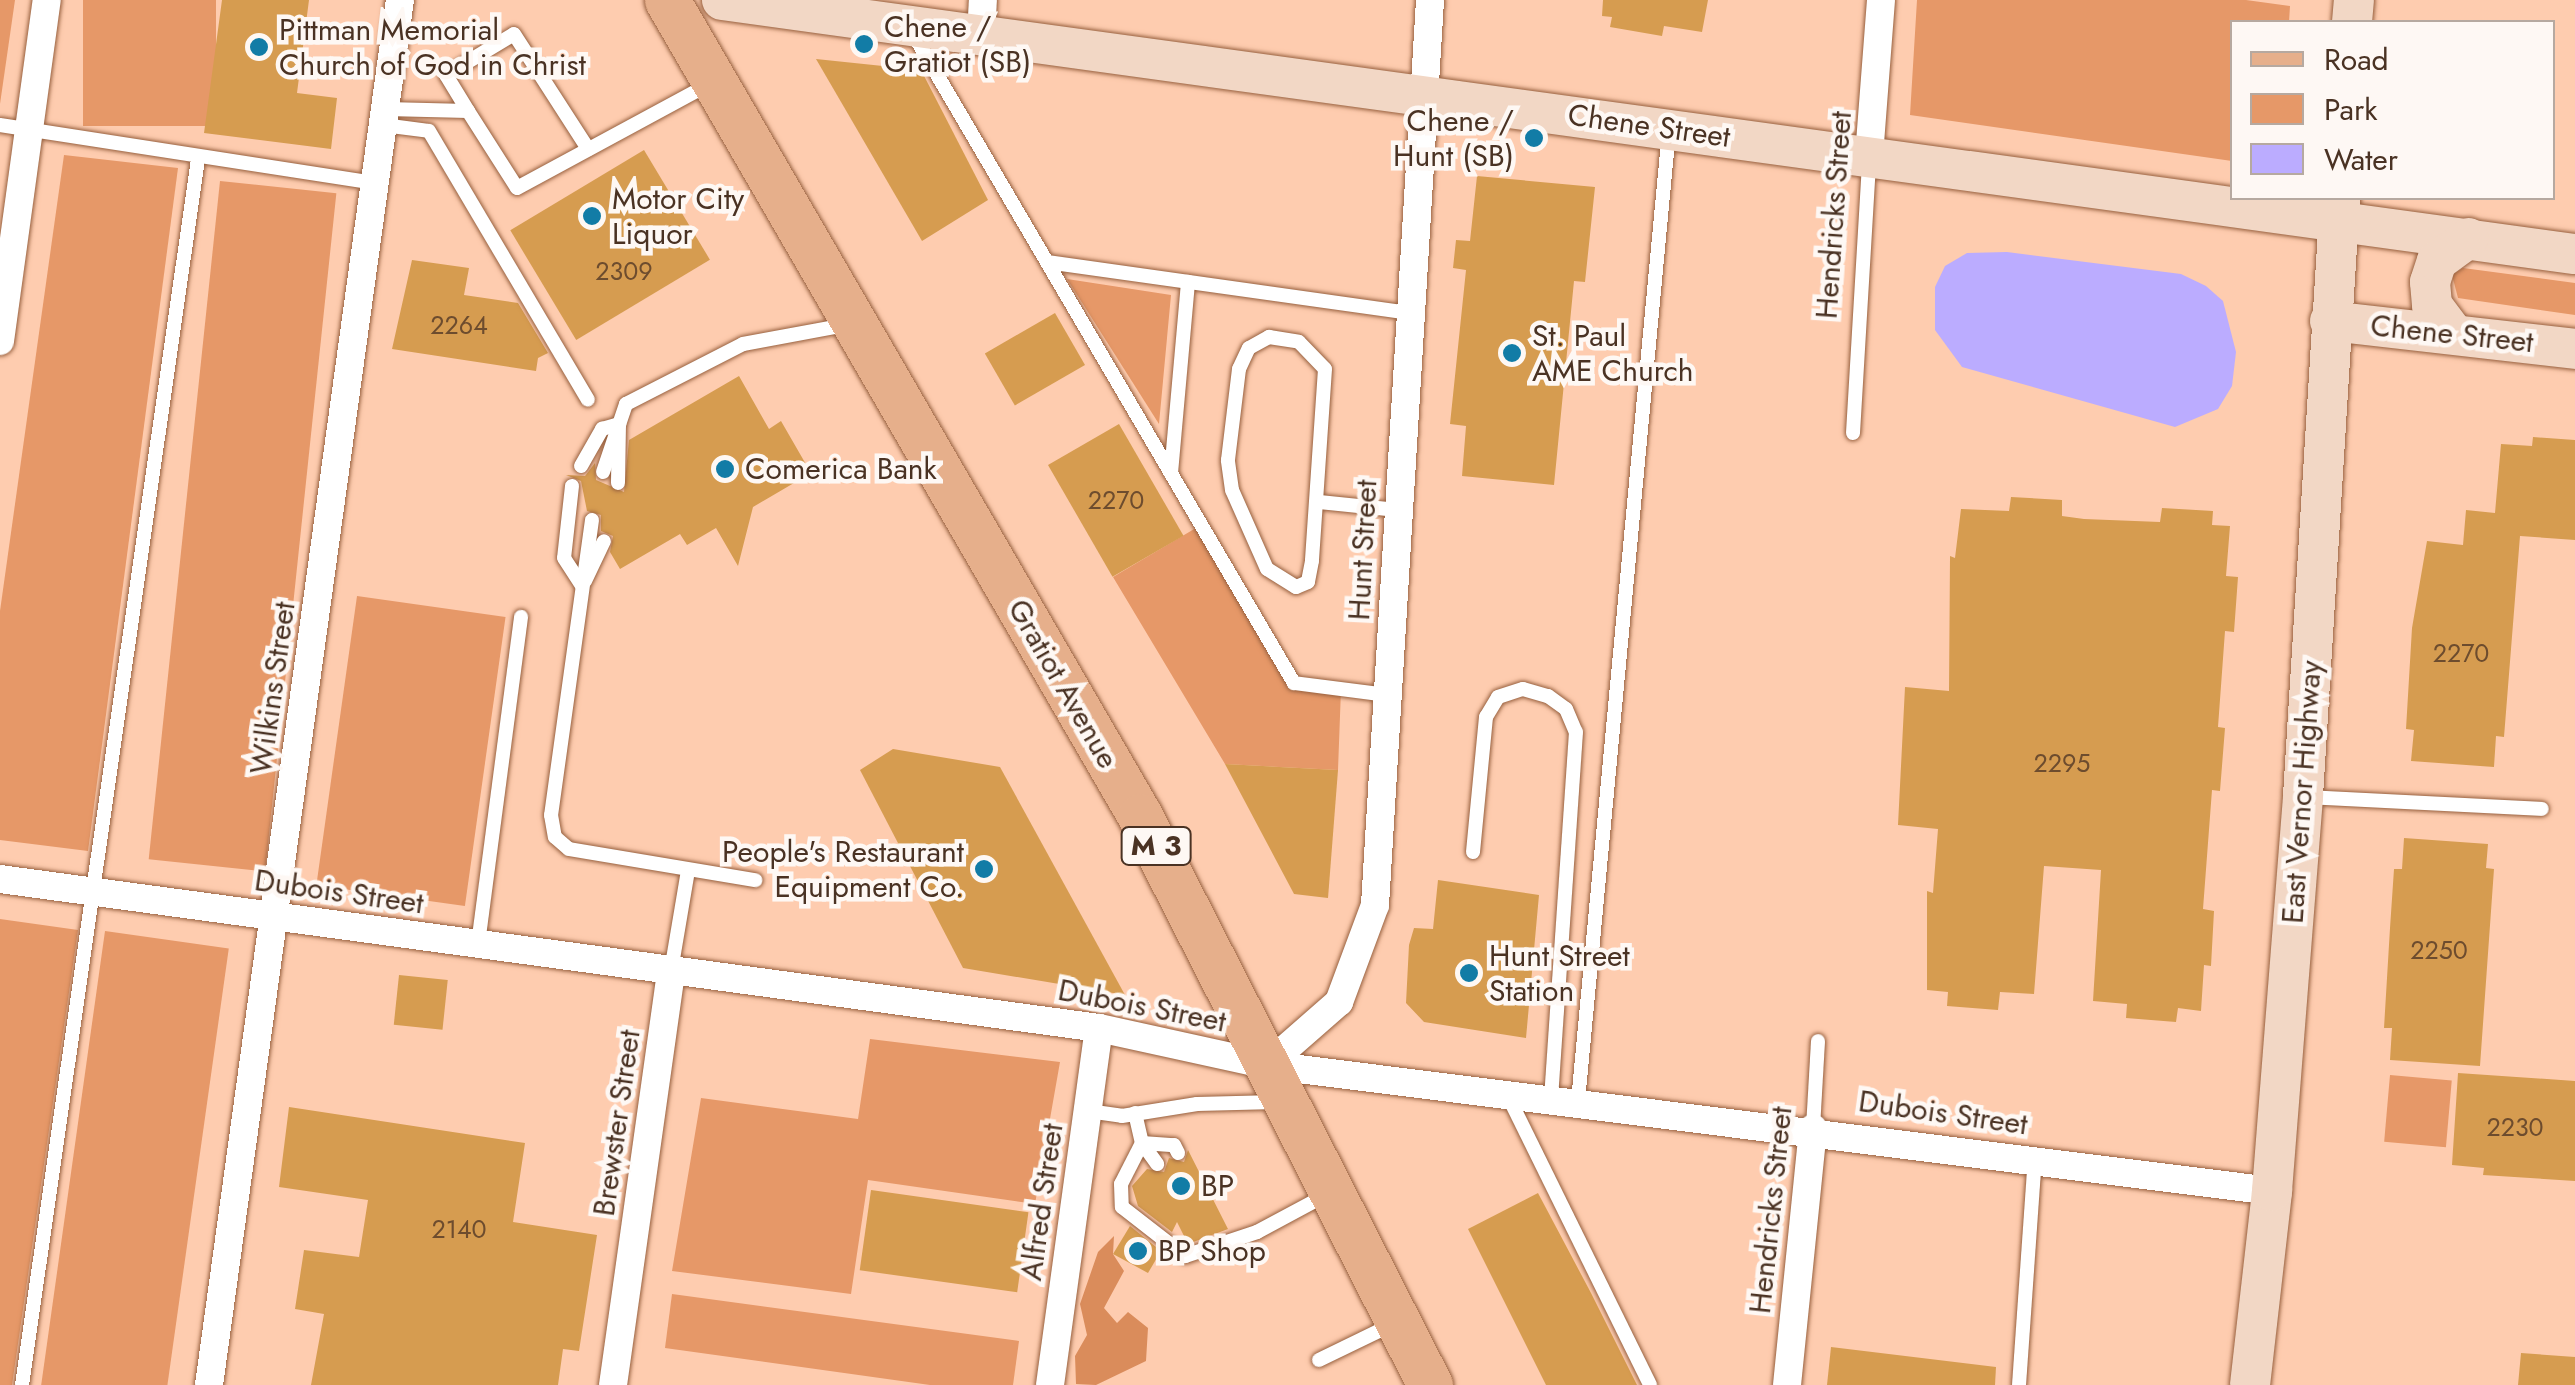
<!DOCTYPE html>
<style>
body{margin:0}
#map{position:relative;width:2575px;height:1385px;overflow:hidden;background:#feccaf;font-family:Jost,sans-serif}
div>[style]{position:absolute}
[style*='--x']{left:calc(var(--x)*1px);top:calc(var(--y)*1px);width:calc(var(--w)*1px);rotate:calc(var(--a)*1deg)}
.green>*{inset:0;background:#e69868;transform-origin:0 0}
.forest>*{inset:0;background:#da8c5b}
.water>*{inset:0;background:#bbacff}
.building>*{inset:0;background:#d69c50;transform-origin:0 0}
.roads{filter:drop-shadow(0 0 2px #97603e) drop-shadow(0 0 2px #97603e)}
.lane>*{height:14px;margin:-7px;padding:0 7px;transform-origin:7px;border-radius:7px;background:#fff}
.street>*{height:28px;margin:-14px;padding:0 14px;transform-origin:14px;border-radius:14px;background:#fff}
.secondary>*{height:40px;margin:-20px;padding:0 20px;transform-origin:20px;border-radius:20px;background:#f2d7c5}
.primary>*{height:45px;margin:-22.5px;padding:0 22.5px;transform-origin:22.5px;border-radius:22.5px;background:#e6af8b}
.dots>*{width:28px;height:28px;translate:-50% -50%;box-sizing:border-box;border:5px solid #fef8f4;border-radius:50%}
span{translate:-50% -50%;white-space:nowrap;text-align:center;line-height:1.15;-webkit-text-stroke:9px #fef8f4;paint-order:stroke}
.number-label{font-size:25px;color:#6d4c2e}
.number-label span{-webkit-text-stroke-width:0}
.shield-label span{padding:2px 8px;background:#fef8f4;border:2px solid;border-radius:8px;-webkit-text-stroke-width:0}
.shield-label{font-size:28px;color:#4a3223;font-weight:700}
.poi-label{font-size:30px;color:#4a3223}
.left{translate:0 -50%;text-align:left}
.right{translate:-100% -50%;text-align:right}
.street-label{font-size:30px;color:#4a3223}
.legend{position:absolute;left:2230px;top:20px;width:325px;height:180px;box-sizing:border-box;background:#fef8f4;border:2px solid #b6a9a0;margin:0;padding:12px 18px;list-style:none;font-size:30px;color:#4a3223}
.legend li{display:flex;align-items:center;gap:20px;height:50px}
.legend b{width:50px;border:2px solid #b6a9a0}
</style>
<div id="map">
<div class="green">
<i style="clip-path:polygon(0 0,15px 0,0 104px)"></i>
<i style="left:83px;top:0;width:133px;height:126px"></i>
<i style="clip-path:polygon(1917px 0,2246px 0,2290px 6px,2289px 22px,2232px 22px,2232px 161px,1910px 115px)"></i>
<i style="clip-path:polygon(64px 155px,178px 168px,88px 851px,0 840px,0 611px)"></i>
<i style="left:220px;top:181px;width:117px;height:682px;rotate:6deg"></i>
<i style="clip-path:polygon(2463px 268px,2575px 283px,2575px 315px,2458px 298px,2452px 275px)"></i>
<i style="clip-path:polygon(1067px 279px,1171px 295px,1159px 424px)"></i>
<i style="clip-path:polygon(1201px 525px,1294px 683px,1341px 689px,1338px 770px,1225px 764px,1113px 577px)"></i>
<i style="left:357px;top:596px;width:150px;height:292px;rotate:8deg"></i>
<i style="clip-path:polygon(0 919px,78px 930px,12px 1385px,0 1385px)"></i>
<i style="left:105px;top:931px;width:125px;height:459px;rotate:8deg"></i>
<i style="clip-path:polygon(870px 1039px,1060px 1062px,1035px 1204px,868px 1180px,851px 1294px,672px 1271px,701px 1098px,858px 1119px)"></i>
<i style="left:2390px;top:1075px;width:62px;height:67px;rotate:5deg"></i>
<i style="clip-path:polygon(672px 1294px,1019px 1341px,1013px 1385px,930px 1385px,665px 1348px)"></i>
</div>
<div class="forest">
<i style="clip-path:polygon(1114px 1236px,1113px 1254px,1124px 1271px,1104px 1308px,1117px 1323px,1128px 1312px,1148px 1328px,1146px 1361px,1096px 1385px,1076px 1384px,1075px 1356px,1087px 1335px,1080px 1304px,1098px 1252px)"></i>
</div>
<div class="water">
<i style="clip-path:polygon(2007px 252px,2181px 274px,2206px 286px,2223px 301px,2236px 352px,2232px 386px,2218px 409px,2175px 427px,1962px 367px,1935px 330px,1935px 287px,1945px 266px,1967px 253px)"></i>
</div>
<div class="building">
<i style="clip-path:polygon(222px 0,309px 0,297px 93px,337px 98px,331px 149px,204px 133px)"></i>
<i style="clip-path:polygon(1603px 0,1708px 0,1702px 32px,1664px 26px,1662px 36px,1610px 27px,1612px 17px,1602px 16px)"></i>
<i style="clip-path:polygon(816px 59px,921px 70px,988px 200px,922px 241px)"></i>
<i style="left:644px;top:150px;width:128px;height:156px;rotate:59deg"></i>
<i style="clip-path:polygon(1477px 176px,1595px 187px,1585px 282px,1574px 281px,1554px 485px,1462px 476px,1466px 426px,1450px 424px,1466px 270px,1453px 268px,1456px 240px,1470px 241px)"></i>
<i style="clip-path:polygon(412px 260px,469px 268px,464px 295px,518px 303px,548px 353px,538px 358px,536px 371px,392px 349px)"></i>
<i style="left:1055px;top:313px;width:60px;height:81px;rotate:60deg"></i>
<i style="clip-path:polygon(739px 376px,769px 429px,781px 421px,811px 473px,753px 507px,738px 566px,716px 528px,687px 545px,680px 534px,620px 569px,610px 552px,613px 536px,601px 531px,601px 515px,587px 511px,581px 481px,566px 475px,585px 476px,595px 463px,596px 480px,624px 492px,629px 440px)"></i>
<i style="left:1119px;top:424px;width:129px;height:82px;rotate:60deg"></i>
<i style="clip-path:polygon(2533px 437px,2575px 440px,2575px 540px,2520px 536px,2504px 737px,2496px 736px,2494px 767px,2411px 761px,2414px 730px,2406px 729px,2412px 628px,2427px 541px,2463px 545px,2466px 510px,2495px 513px,2501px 444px,2532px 446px)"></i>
<i style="clip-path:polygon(2011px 497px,2062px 500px,2062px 516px,2084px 519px,2160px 522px,2162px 508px,2213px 511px,2212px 525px,2230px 526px,2226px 576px,2238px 577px,2234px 632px,2225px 631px,2218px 727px,2225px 728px,2220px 791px,2212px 790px,2203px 909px,2214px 911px,2211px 966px,2204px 965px,2201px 1011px,2178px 1008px,2176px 1022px,2126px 1018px,2127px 1004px,2093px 1001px,2101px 870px,2044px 866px,2034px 994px,2000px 992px,1998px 1010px,1947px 1006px,1948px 992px,1927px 990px,1927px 891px,1933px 893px,1938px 829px,1898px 825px,1905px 687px,1949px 691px,1950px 556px,1955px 558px,1961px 509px,2009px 511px)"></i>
<i style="clip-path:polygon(893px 749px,1000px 767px,1125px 995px,963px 968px,860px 770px)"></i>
<i style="clip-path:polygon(1225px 764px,1338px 770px,1328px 898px,1294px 894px)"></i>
<i style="clip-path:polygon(2404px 838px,2488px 844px,2486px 868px,2494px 869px,2480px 1066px,2390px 1060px,2392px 1028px,2384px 1028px,2390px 928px,2394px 869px,2402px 869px)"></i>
<i style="clip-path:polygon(1438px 880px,1539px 895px,1526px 1038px,1424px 1022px,1406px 1003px,1409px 945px,1414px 928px,1433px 929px)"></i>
<i style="left:399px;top:975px;width:49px;height:50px;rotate:6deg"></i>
<i style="clip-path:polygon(2458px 1073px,2575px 1081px,2575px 1181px,2483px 1175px,2484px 1168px,2452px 1165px)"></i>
<i style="clip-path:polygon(289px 1107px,525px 1143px,513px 1222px,597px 1235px,579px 1351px,563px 1349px,558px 1385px,311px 1385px,324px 1314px,295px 1309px,304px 1250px,359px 1257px,368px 1200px,279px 1187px)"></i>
<i style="clip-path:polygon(1188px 1150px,1228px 1229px,1188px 1244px,1177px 1222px,1172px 1232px,1138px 1206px,1132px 1186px,1147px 1169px,1164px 1172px,1169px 1158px,1184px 1162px)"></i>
<i style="left:871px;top:1190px;width:159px;height:81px;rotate:8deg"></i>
<i style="clip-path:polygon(1538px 1193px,1591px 1293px,1637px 1385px,1546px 1385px,1468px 1229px)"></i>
<i style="clip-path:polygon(1130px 1226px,1161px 1251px,1148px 1273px,1113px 1254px)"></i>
<i style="clip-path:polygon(1831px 1347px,1996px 1367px,1995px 1385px,1827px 1385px)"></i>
<i style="clip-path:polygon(2521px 1353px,2575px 1357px,2575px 1385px,2518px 1385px)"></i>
</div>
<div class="roads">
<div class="lane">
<i style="--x:912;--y:32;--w:755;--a:59.6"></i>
<i style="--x:1294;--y:683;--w:95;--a:7.3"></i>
<i style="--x:386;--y:109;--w:82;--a:1.4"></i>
<i style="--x:468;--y:111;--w:91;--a:57.5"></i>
<i style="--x:517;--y:188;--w:221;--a:-28.4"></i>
<i style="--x:468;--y:111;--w:42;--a:-121.4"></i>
<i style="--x:446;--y:75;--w:79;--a:-31.1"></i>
<i style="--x:514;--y:34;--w:137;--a:57.2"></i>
<i style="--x:0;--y:125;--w:380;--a:8.8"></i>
<i style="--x:383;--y:125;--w:46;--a:7.4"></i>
<i style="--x:429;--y:131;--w:312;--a:59.4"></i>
<i style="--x:1047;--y:262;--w:367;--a:8"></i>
<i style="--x:1269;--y:337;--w:30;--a:9"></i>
<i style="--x:1299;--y:342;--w:37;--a:46"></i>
<i style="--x:1325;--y:369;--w:192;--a:93.9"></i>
<i style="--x:1312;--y:561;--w:21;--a:101"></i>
<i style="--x:1308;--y:582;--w:13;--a:157"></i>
<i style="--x:1296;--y:587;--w:34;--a:-148"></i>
<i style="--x:1267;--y:569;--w:86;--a:-113.9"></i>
<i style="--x:1232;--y:490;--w:30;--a:-98"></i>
<i style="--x:1228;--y:460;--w:92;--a:-83.1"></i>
<i style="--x:1239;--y:369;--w:23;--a:-65"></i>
<i style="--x:1249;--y:348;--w:23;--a:-29"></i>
<i style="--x:1853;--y:433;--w:273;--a:-86.6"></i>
<i style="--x:581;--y:466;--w:43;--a:-60.4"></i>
<i style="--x:602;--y:429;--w:18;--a:-16"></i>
<i style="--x:619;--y:424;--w:59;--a:91"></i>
<i style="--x:603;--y:472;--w:72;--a:-71.3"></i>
<i style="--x:626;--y:404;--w:131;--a:-27.1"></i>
<i style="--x:743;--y:344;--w:105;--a:-10.5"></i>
<i style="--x:1171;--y:473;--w:192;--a:-84.9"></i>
<i style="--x:572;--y:486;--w:72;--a:96.3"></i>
<i style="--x:564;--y:558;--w:33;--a:57"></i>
<i style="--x:1319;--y:502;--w:79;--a:5.8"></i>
<i style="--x:592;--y:520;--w:298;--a:97.9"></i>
<i style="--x:551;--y:815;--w:22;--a:80"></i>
<i style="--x:555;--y:837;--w:18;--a:41"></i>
<i style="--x:569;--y:849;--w:189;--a:9.5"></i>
<i style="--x:585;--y:581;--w:44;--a:-64.6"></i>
<i style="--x:2308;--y:797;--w:234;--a:2.9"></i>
<i style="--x:1473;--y:852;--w:136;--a:-84.5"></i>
<i style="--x:1486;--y:717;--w:23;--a:-59"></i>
<i style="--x:1498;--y:697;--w:26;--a:-18"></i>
<i style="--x:1523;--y:689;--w:26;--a:16"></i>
<i style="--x:1548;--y:696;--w:22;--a:36"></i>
<i style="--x:1566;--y:709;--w:25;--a:67"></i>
<i style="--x:1576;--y:732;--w:366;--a:93.9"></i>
<i style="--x:478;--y:944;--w:330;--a:-82.5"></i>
<i style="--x:671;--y:971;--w:101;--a:-80.4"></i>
<i style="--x:1507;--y:1094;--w:324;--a:63.8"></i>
<i style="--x:1578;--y:1101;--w:974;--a:-84.64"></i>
<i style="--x:1088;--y:1111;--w:34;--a:8"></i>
<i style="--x:1122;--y:1116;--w:76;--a:-9.1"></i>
<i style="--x:1197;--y:1104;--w:79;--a:-1.5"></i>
<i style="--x:1135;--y:1113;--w:31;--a:77"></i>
<i style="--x:1142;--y:1143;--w:46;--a:117.1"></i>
<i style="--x:1121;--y:1184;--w:23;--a:88"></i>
<i style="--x:1122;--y:1207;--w:80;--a:37.9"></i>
<i style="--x:1185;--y:1256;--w:76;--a:-18.4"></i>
<i style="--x:1257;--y:1232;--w:78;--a:-28.2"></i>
<i style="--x:1813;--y:1128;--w:87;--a:-86.7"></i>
<i style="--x:1142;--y:1143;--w:32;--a:4"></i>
<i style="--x:1174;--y:1145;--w:9;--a:63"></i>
<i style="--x:1142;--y:1143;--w:26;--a:54"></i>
<i style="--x:1319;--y:1360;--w:82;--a:-25.9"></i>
<i style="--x:22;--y:1385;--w:1239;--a:-81.83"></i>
<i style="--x:2019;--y:1385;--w:227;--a:-86"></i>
</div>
<div class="street">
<i style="--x:981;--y:36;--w:36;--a:-87"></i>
<i style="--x:1869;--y:156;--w:156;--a:-85.6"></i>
<i style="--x:0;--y:341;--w:344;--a:-82.2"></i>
<i style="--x:0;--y:879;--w:1109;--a:7.72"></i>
<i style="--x:1099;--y:1028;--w:172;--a:12.4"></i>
<i style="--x:1267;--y:1065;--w:1013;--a:7.15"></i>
<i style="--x:1267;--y:1065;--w:96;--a:-41.2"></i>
<i style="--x:1339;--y:1002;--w:103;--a:-69.6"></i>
<i style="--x:1375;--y:905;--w:907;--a:-86.52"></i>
<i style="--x:209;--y:1385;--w:1398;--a:-82.15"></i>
<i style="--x:613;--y:1385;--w:418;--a:-82"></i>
<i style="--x:1050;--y:1385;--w:360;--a:-82.2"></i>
<i style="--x:1787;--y:1385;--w:258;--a:-84.2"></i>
</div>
<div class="secondary">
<i style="--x:722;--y:0;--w:1870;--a:7.81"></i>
<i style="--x:2352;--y:22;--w:22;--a:-85"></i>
<i style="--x:2330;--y:321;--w:247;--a:6.5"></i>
<i style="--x:2453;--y:333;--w:35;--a:-127"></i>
<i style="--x:2432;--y:305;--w:23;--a:-95"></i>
<i style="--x:2430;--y:282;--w:22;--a:-72"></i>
<i style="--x:2437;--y:261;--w:39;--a:-36"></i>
<i style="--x:2250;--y:1385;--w:195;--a:-83.5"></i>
<i style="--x:2272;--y:1191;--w:396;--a:-85.5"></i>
<i style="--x:2303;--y:796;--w:599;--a:-86.46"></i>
</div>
<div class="primary">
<i style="--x:667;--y:0;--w:943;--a:59.9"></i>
<i style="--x:1140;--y:816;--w:639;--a:62.99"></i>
</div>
</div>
<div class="dots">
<i style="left:864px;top:44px;background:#127ca6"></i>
<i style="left:259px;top:47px;background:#127ca6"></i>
<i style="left:1534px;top:138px;background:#127ca6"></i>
<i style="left:592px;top:216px;background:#127ca6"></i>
<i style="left:1512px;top:353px;background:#127ca6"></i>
<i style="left:725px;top:469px;background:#127ca6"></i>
<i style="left:984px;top:869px;background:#127ca6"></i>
<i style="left:1469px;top:973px;background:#127ca6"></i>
<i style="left:1181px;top:1186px;background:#127ca6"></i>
<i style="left:1138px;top:1251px;background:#127ca6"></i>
</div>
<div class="number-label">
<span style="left:624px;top:271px">2309</span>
<span style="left:459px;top:325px">2264</span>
<span style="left:1116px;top:500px">2270</span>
<span style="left:2461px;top:653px">2270</span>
<span style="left:2062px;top:763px">2295</span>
<span style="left:2439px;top:950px">2250</span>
<span style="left:2515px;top:1127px">2230</span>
<span style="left:459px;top:1229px">2140</span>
</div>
<div class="shield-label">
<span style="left:1156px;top:846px">M 3</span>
</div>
<div class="poi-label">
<span class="left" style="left:884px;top:44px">Chene /<br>Gratiot (SB)</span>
<span class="left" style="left:279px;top:47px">Pittman Memorial<br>Church of God in Christ</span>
<span class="right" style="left:1514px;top:138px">Chene /<br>Hunt (SB)</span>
<span class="left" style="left:612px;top:216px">Motor City<br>Liquor</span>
<span class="left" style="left:1532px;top:353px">St. Paul<br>AME Church</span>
<span class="left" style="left:745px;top:469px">Comerica Bank</span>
<span class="right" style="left:964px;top:869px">People's Restaurant<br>Equipment Co.</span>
<span class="left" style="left:1489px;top:973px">Hunt Street<br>Station</span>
<span class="left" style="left:1201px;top:1186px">BP</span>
<span class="left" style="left:1158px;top:1251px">BP Shop</span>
</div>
<div class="street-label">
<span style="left:1649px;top:126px;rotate:8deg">Chene Street</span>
<span style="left:1834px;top:215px;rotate:-86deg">Hendricks Street</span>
<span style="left:2452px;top:334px;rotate:6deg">Chene Street</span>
<span style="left:1363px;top:550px;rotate:-87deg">Hunt Street</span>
<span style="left:1063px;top:684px;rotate:60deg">Gratiot Avenue</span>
<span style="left:273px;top:688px;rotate:-82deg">Wilkins Street</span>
<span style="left:2302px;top:792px;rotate:-86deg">East Vernor Highway</span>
<span style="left:339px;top:892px;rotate:8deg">Dubois Street</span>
<span style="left:1142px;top:1006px;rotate:11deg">Dubois Street</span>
<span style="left:1943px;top:1113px;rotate:8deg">Dubois Street</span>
<span style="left:617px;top:1123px;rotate:-82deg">Brewster Street</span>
<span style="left:1042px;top:1202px;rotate:-82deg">Alfred Street</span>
<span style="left:1771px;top:1210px;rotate:-84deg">Hendricks Street</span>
</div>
<ul class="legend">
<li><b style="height:12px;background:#e6af8b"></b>Road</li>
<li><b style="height:28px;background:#e69868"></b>Park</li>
<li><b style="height:28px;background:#bbacff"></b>Water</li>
</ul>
</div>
